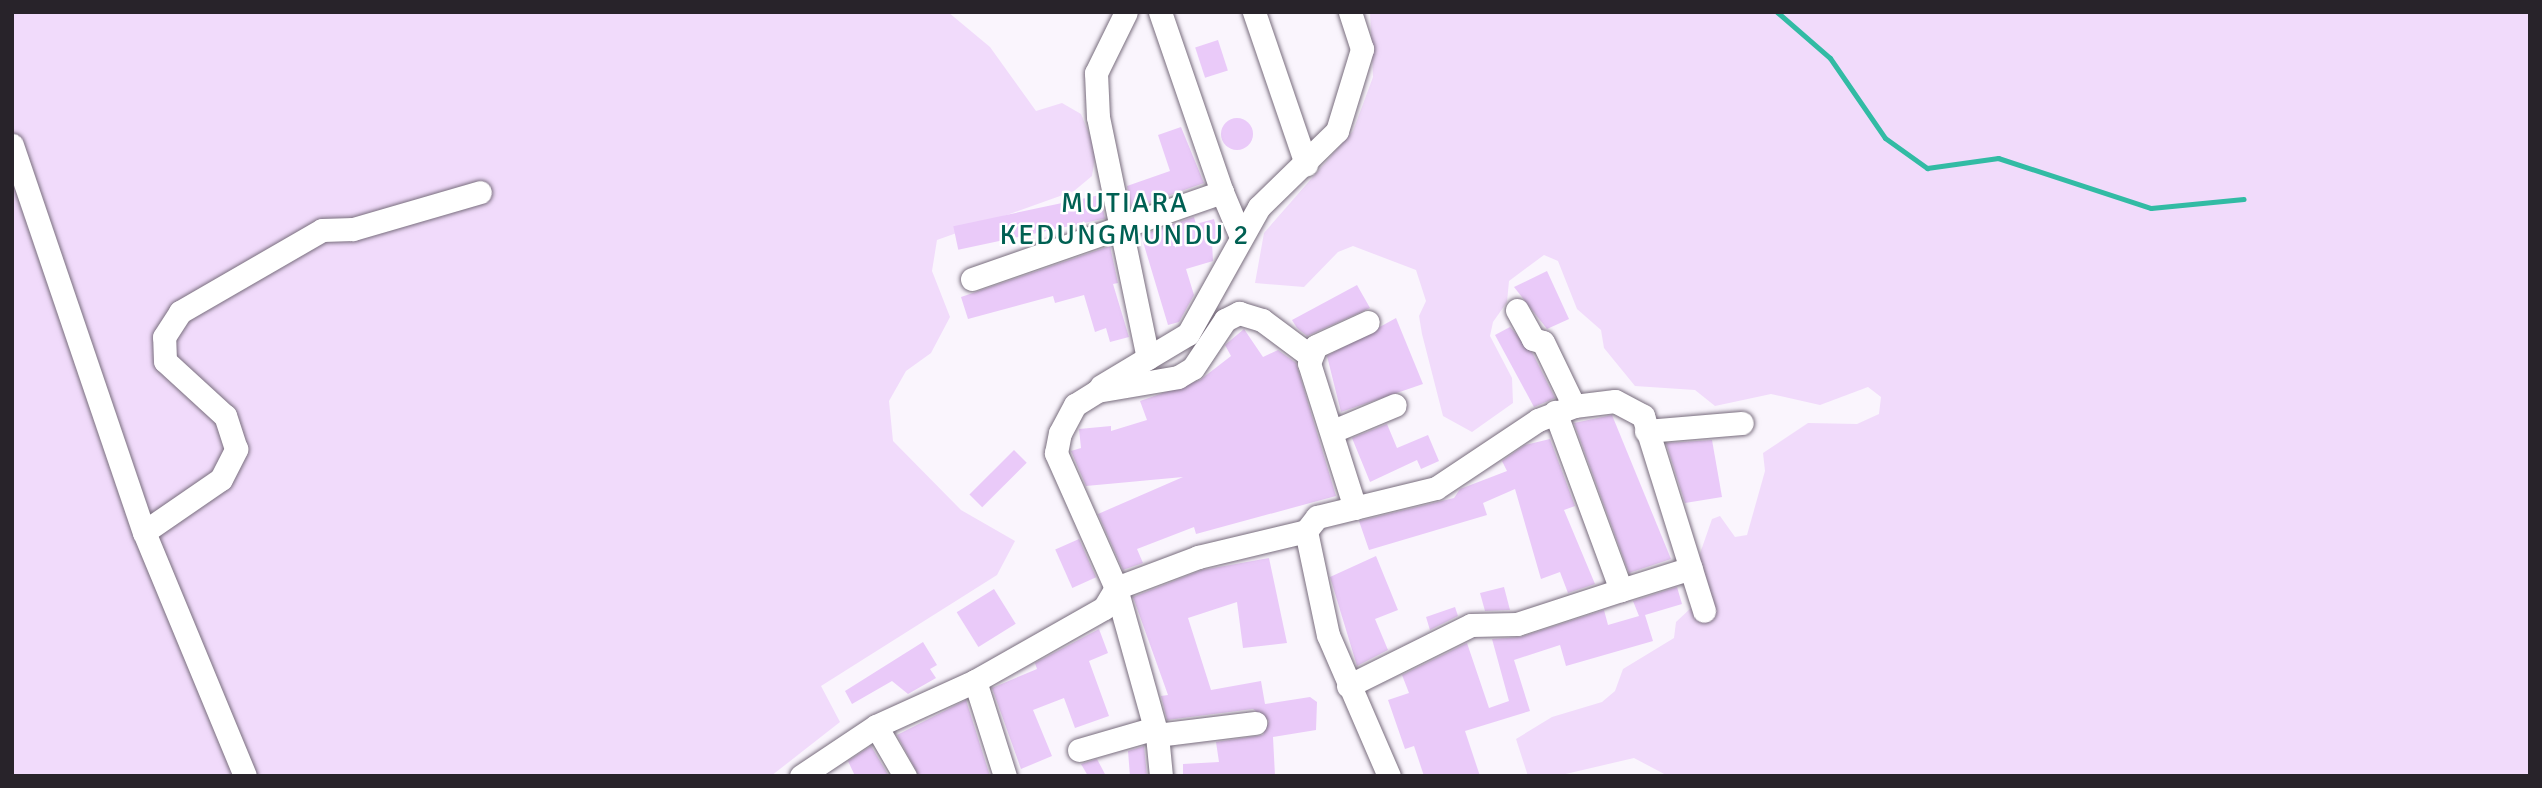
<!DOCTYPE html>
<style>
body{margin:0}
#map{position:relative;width:2542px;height:788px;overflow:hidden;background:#faf5fd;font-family:Signika,sans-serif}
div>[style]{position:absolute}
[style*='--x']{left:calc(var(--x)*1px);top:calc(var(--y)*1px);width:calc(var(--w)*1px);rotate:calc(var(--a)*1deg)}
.green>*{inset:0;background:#f1dbfb}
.stream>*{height:5px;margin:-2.5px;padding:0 2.5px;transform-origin:2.5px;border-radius:2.5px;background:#32bba4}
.building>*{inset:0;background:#eacaf9;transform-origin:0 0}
.round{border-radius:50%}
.roads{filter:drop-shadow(0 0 2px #786d7d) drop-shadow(0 0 2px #786d7d)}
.minor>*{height:23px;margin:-11.5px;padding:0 11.5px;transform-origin:11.5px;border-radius:11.5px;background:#fff}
span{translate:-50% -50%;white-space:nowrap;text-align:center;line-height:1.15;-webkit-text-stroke:5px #fff;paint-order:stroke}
.neighbourhood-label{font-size:28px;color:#006053;letter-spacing:2px}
.frame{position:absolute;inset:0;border:14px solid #28232a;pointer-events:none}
</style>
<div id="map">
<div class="green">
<i style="clip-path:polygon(12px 12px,948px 12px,990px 47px,1036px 111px,1062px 103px,1081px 114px,1096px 151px,1092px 176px,1074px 191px,937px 240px,932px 271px,950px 317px,931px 353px,906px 371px,889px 401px,893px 441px,961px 510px,1015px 541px,997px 575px,821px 686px,840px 722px,771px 776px,12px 776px)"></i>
<i style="clip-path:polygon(1370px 12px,2530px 12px,2530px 776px,1668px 776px,1634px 758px,1557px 776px,1528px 776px,1516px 739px,1552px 717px,1602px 702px,1615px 691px,1623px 669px,1674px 638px,1676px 622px,1692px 607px,1688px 588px,1712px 519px,1720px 516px,1735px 537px,1747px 535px,1765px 471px,1763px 453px,1808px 423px,1857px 424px,1879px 414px,1881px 397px,1868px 387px,1820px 405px,1771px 394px,1715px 406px,1695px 390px,1635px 386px,1604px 348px,1601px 330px,1577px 309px,1558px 261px,1544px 255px,1509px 281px,1507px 302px,1493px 322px,1490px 336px,1512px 378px,1513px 403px,1472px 432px,1443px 416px,1422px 334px,1419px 316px,1426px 301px,1416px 270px,1353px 246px,1338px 252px,1304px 287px,1255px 283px,1264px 233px,1353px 131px,1373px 77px)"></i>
</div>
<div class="stream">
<i style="--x:1777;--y:12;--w:70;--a:41"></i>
<i style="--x:1830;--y:58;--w:97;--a:55.5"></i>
<i style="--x:1885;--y:138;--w:52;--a:35.5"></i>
<i style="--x:1927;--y:168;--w:72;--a:-8"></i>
<i style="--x:1998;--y:158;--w:161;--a:18.1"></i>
<i style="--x:2151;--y:208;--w:93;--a:-5.5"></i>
</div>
<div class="building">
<i style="left:1218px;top:40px;width:32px;height:24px;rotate:72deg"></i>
<i class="round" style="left:1221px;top:118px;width:32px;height:32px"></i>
<i style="clip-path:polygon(1181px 127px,1204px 183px,1131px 209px,1127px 186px,1170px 171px,1158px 135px)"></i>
<i style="left:1100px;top:195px;width:24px;height:150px;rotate:78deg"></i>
<i style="clip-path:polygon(1194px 217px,1196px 224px,1214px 219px,1220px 241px,1212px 243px,1213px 261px,1186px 269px,1194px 295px,1179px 322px,1168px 325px,1141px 235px)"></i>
<i style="clip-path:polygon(1110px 246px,1118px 283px,1113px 284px,1129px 337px,1110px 342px,1106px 328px,1095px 332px,1084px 295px,1055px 303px,1053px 296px,968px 319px,961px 297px)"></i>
<i style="clip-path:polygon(1547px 271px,1569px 319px,1547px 329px,1514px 287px)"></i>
<i style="clip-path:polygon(1357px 285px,1370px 308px,1307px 336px,1297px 328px,1292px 320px)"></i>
<i style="clip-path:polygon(1396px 318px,1423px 384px,1341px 412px,1327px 356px)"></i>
<i style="clip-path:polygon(1510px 327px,1533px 354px,1555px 398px,1534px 407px,1495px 335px)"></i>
<i style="clip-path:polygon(1244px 329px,1263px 357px,1278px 350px,1296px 363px,1336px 496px,1196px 534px,1194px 527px,1137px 549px,1143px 563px,1123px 570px,1098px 514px,1183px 477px,1086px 486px,1071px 451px,1081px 448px,1079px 429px,1111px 426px,1111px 431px,1147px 420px,1140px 401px,1200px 380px,1231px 356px,1225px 345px)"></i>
<i style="clip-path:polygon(1612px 415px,1671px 559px,1629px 573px,1574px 423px)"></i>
<i style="clip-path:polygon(1387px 424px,1397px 448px,1428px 435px,1439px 461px,1421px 469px,1417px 460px,1370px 482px,1352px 438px)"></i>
<i style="clip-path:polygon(1550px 439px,1575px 506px,1564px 510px,1595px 584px,1568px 593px,1560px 572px,1541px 579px,1515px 489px,1483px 503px,1487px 515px,1369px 550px,1359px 521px,1454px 498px,1460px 489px,1507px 471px,1502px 461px,1525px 445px)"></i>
<i style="clip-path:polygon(1712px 440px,1722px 497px,1685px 503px,1666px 443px)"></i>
<i style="left:1014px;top:450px;width:18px;height:63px;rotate:45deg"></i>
<i style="left:1079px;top:539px;width:42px;height:26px;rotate:66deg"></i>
<i style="clip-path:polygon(1376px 556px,1398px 610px,1375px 619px,1388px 650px,1357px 666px,1330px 577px)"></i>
<i style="clip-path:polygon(1269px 558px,1287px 643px,1243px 648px,1237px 602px,1188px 618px,1211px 690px,1261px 681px,1265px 704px,1310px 697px,1317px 702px,1316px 730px,1273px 737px,1275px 776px,1183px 776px,1183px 764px,1219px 762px,1216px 742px,1263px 735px,1269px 721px,1253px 709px,1167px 720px,1161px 696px,1168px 695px,1133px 597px,1202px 570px)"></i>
<i style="clip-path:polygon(1504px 587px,1510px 610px,1485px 611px,1480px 593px)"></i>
<i style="clip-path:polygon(1677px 587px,1682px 604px,1645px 615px,1653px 641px,1566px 666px,1560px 645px,1514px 660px,1530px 711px,1465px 731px,1480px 776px,1424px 776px,1414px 746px,1405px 749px,1388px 700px,1409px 693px,1402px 675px,1467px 643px,1489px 708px,1509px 701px,1492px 639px,1521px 637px,1604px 610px,1608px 625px,1639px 616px,1633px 601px)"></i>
<i style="left:994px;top:589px;width:41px;height:44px;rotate:58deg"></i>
<i style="clip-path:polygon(1455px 607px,1458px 616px,1430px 630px,1426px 617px)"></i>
<i style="clip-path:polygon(1099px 629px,1108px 653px,1089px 661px,1109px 716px,1075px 728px,1064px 698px,1033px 710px,1052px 756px,1021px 769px,992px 688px,1037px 669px,1035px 663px)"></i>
<i style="clip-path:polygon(923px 642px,937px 665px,930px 669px,936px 678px,908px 694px,892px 681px,852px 704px,845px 691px)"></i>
<i style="clip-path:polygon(966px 700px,990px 776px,919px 776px,897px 735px)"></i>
<i style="clip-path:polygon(871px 746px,889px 776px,855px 776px,848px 761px)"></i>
<i style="clip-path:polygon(1144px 746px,1147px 776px,1130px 776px,1128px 751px)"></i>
<i style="clip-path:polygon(1097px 759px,1106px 776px,1088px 776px,1081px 764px)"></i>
</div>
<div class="roads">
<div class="minor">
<i style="--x:1126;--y:12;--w:68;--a:116.2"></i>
<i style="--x:1096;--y:73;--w:44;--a:87.4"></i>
<i style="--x:1098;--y:117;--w:246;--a:78.3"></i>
<i style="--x:1160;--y:12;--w:190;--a:71"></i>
<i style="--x:1254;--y:12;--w:161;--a:71.1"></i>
<i style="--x:12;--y:145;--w:409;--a:71.2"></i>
<i style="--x:144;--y:532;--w:264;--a:67.5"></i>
<i style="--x:972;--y:279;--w:265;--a:-19.2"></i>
<i style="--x:1222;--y:192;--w:49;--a:67.1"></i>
<i style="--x:1517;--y:310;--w:33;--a:61"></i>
<i style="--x:1533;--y:339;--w:10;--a:17"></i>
<i style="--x:1543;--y:342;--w:71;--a:64.2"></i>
<i style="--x:1101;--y:386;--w:101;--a:-30.9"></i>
<i style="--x:1188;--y:334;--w:145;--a:-60.8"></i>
<i style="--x:1259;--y:207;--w:109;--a:-44.3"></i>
<i style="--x:1337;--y:131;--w:86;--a:-73"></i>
<i style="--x:1362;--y:49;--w:39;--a:-108"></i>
<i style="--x:1333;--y:431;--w:67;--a:-22.8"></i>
<i style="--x:1646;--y:431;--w:96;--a:-4.8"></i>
<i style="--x:1355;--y:508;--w:152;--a:-107.6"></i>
<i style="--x:1309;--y:363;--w:18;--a:-68"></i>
<i style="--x:1316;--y:346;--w:57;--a:-24.8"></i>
<i style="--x:1306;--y:531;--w:106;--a:78.1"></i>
<i style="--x:1328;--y:635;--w:154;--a:66.6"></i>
<i style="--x:144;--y:532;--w:93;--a:-34.5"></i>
<i style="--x:221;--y:479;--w:34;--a:-63"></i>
<i style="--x:236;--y:449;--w:35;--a:-108"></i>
<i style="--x:225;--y:416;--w:81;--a:-137.5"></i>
<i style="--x:165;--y:361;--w:24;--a:-92"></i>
<i style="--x:164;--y:337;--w:30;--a:-57"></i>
<i style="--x:180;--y:312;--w:164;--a:-30"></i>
<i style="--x:322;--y:230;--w:31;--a:-2"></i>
<i style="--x:353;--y:229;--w:132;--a:-16.2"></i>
<i style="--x:1621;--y:590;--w:73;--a:-17.4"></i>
<i style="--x:975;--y:681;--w:100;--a:72.5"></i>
<i style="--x:1348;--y:686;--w:137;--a:-26.4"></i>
<i style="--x:1471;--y:625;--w:46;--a:-1.2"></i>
<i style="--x:1517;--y:624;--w:109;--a:-18.1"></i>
<i style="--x:1621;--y:590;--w:190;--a:-110.3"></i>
<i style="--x:876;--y:726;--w:58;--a:59.9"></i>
<i style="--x:1157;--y:735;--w:99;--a:-7"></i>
<i style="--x:1079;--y:750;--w:79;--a:-16.1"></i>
<i style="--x:801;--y:776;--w:90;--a:-33.7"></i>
<i style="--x:876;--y:726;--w:109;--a:-24.4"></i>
<i style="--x:975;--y:681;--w:148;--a:-29.5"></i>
<i style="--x:1104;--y:608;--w:23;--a:-59"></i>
<i style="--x:1116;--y:588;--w:88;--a:-20.7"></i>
<i style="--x:1198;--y:557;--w:111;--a:-13.5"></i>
<i style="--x:1306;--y:531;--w:18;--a:-52"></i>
<i style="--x:1317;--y:517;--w:122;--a:-13.7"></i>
<i style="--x:1436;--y:488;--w:123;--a:-33.7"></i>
<i style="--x:1538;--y:420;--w:39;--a:-21"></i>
<i style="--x:1574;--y:406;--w:41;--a:-7"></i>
<i style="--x:1615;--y:401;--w:32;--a:28"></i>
<i style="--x:1643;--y:416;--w:204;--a:72.6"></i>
<i style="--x:1161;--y:776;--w:41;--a:-95.6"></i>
<i style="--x:1157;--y:735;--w:153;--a:-105.6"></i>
<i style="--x:1116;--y:588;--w:148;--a:-114"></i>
<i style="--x:1056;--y:453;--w:20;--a:-79"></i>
<i style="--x:1060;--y:433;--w:32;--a:-62"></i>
<i style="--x:1075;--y:405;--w:26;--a:-32"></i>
<i style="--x:1097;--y:391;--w:82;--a:-9.8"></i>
<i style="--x:1178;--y:377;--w:17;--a:-31"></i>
<i style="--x:1193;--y:368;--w:58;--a:-56.3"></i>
<i style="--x:1225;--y:320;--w:16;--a:-27"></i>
<i style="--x:1239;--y:313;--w:24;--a:17"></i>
<i style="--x:1262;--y:320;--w:59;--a:36.7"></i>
</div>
</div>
<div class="neighbourhood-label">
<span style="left:1125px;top:219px">MUTIARA<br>KEDUNGMUNDU 2</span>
</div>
<div class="frame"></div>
</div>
